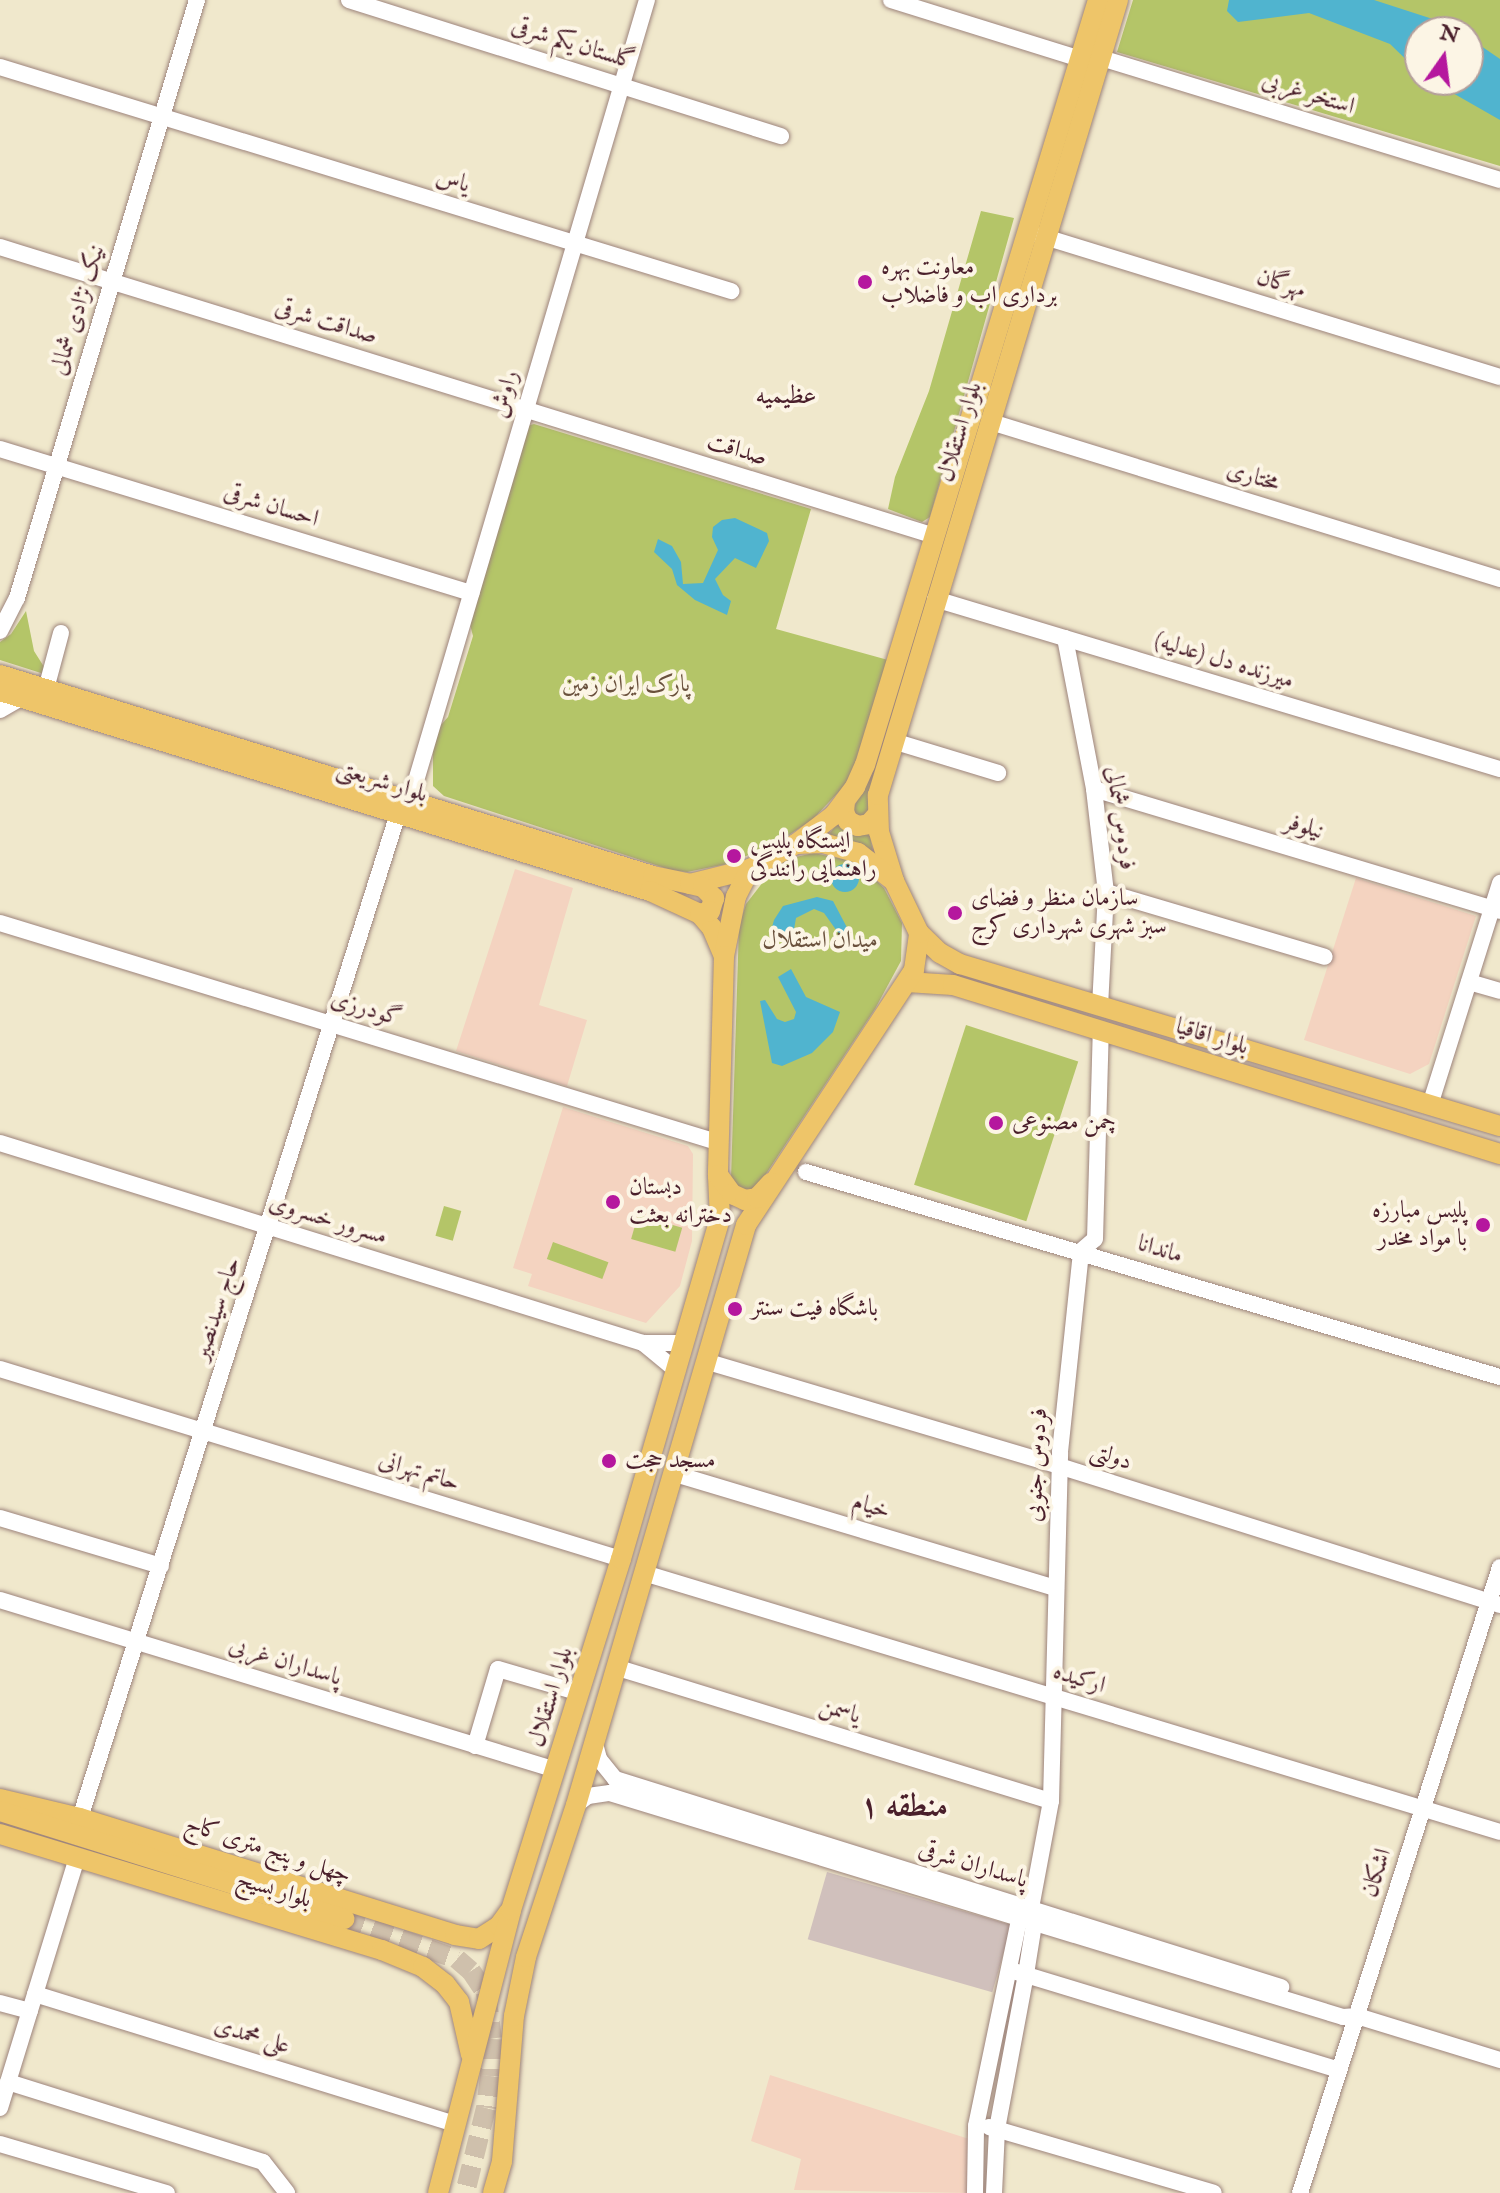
<!DOCTYPE html>
<meta charset="utf-8">
<style>
body{margin:0}
#map{position:relative;width:1500px;height:2193px;overflow:hidden;background:#f0e8cc;font-family:"IM FELL English",Amiri,serif}
div>[style]{position:absolute}
[style*='--x']{left:calc(var(--x)*1px);top:calc(var(--y)*1px);width:calc(var(--w)*1px);rotate:calc(var(--a)*1deg)}
.built>*{inset:0;background:#f4d3c0}
.industrial>*{inset:0;background:#d0c0bc;transform-origin:0 0}
.green>*{inset:0;background:#b4c568;transform-origin:0 0}
.water>*{inset:0;background:#50b4cf}
.round{border-radius:50%}
.major-tunnel>*{height:20px;margin-top:-10px;transform-origin:0;background:repeating-linear-gradient(90deg,#cfc0ac 0 20px,transparent 0 30px)}
.roads{filter:drop-shadow(0 0 2px #9d847c) drop-shadow(0 0 2px #9d847c)}
.minor>*{height:16px;margin:-8px;padding:0 8px;transform-origin:8px;border-radius:8px;background:#fff}
.major>*{height:20px;margin:-10px;padding:0 10px;transform-origin:10px;border-radius:10px;background:#eec569}
.dots>*{width:22px;height:22px;translate:-50% -50%;box-sizing:border-box;border:4px solid #fcf5e5;border-radius:50%}
span{translate:-50% -50%;white-space:nowrap;text-align:center;line-height:1.15;-webkit-text-stroke:8px #fcf5e5;paint-order:stroke}
.street-label{font-size:24px;color:#4a1f2b}
.poi-label{font-size:24px;color:#4a1f2b}
.left{translate:0 -50%;text-align:left}
.right{translate:-100% -50%;text-align:right}
.park-label{font-size:24px;color:#6a513d}
.neighbourhood-label{font-size:26px;color:#4a1f2b}
.district-label{font-size:32px;color:#4a1f2b;font-weight:700}
.north{position:absolute;left:1404px;top:16px;width:80px;height:80px;box-sizing:border-box;background:#fcf5e5;border:2px solid #b59f9b;border-radius:50%;rotate:14deg;font-size:22px;font-weight:700;line-height:32px;text-align:center;color:#4a1f2b}
.north::after{content:'';display:block;margin:auto;width:28px;height:36px;background:#b5179e;clip-path:polygon(50% 0,100% 100%,50% 72%,0 100%)}
</style>
<div id="map">
<div class="built">
<i style="clip-path:polygon(515px 869px,573px 888px,539px 1005px,587px 1020px,567px 1086px,456px 1051px)"></i>
<i style="clip-path:polygon(1356px 878px,1476px 916px,1429px 1064px,1410px 1074px,1304px 1040px)"></i>
<i style="clip-path:polygon(563px 1107px,688px 1146px,693px 1154px,692px 1241px,680px 1286px,646px 1323px,528px 1286px,532px 1274px,513px 1268px)"></i>
<i style="clip-path:polygon(770px 2075px,969px 2139px,969px 2193px,794px 2190px,801px 2159px,751px 2141px)"></i>
</div>
<div class="industrial">
<i style="left:827px;top:1872px;width:192px;height:70px;rotate:16deg"></i>
</div>
<div class="green">
<i style="clip-path:polygon(evenodd,1133px 0,1500px 0,1500px 166px,1117px 52px,1133px 0,1420px 32px,1468px 32px,1468px 80px,1420px 80px,1420px 32px)"></i>
<i style="clip-path:polygon(981px 211px,1014px 218px,930px 517px,922px 522px,888px 509px,895px 477px,929px 391px)"></i>
<i style="clip-path:polygon(534px 424px,811px 509px,776px 629px,888px 660px,858px 760px,848px 782px,813px 819px,777px 843px,727px 864px,687px 872px,671px 870px,444px 796px,433px 786px,433px 749px,440px 726px,448px 717px,473px 636px,467px 613px,526px 426px)"></i>
<i style="clip-path:polygon(26px 611px,34px 651px,46px 670px,44px 674px,0 660px,0 642px,11px 634px)"></i>
<i style="clip-path:polygon(874px 758px,880px 760px,869px 815px,856px 821px,854px 808px)"></i>
<i style="clip-path:polygon(840px 820px,869px 829px,873px 853px,826px 838px)"></i>
<i style="clip-path:polygon(814px 853px,857px 862px,884px 888px,902px 923px,901px 961px,875px 1009px,756px 1189px,739px 1192px,731px 1178px,739px 926px,746px 904px,774px 868px,791px 858px)"></i>
<i style="left:966px;top:1025px;width:118px;height:168px;rotate:18deg"></i>
<i style="left:444px;top:1206px;width:18px;height:31px;rotate:16deg"></i>
<i style="left:638px;top:1215px;width:46px;height:25px;rotate:16deg"></i>
<i style="left:553px;top:1242px;width:59px;height:18px;rotate:20deg"></i>
</div>
<div class="water">
<i style="clip-path:polygon(1229px 0,1374px 0,1445px 23px,1460px 32px,1420px 32px,1420px 73px,1390px 44px,1309px 13px,1238px 22px,1227px 11px)"></i>
<i style="clip-path:polygon(1468px 37px,1500px 59px,1500px 120px,1430px 80px,1468px 80px)"></i>
<i style="clip-path:polygon(735px 518px,767px 533px,769px 541px,756px 568px,735px 558px,715px 579px,723px 595px,731px 601px,727px 615px,695px 600px,677px 585px,672px 569px,654px 552px,658px 539px,672px 546px,681px 562px,683px 584px,703px 583px,718px 550px,712px 537px,713px 527px,722px 520px)"></i>
<i class="round" style="left:831px;top:864px;width:28px;height:28px"></i>
<i style="clip-path:polygon(817px 897px,833px 901px,853px 939px,839px 934px,824px 913px,814px 909px,796px 918px,792px 941px,770px 934px,774px 920px,783px 906px)"></i>
<i style="clip-path:polygon(791px 969px,806px 997px,840px 1012px,833px 1032px,812px 1053px,782px 1066px,772px 1063px,760px 1001px,765px 1000px,777px 1019px,785px 1022px,794px 1019px,796px 1012px,778px 977px)"></i>
</div>
<div class="major-tunnel">
<i style="--x:344;--y:1919;--w:120;--a:19.5"></i>
<i style="--x:457;--y:1959;--w:18;--a:41"></i>
<i style="--x:471;--y:1971;--w:27;--a:56"></i>
<i style="--x:486;--y:1993;--w:46;--a:82.6"></i>
<i style="--x:492;--y:2039;--w:37;--a:93"></i>
<i style="--x:490;--y:2076;--w:32;--a:97"></i>
<i style="--x:486;--y:2108;--w:88;--a:103.9"></i>
</div>
<div class="roads">
<div class="minor">
<i style="--x:349;--y:0;--w:453;--a:17.5"></i>
<i style="--x:891;--y:0;--w:198;--a:17.3"></i>
<i style="--x:1101;--y:58;--w:417;--a:17"></i>
<i style="--x:0;--y:67;--w:765;--a:17.04"></i>
<i style="--x:1035;--y:234;--w:486;--a:17.1"></i>
<i style="--x:0;--y:247;--w:979;--a:17.18"></i>
<i style="--x:991;--y:422;--w:533;--a:17.14"></i>
<i style="--x:0;--y:449;--w:493;--a:17"></i>
<i style="--x:935;--y:599;--w:590;--a:16.75"></i>
<i style="--x:0;--y:631;--w:37;--a:-63"></i>
<i style="--x:17;--y:598;--w:625;--a:-73.25"></i>
<i style="--x:1065;--y:638;--w:154;--a:79.1"></i>
<i style="--x:1094;--y:789;--w:104;--a:83.4"></i>
<i style="--x:1106;--y:892;--w:114;--a:93"></i>
<i style="--x:46;--y:689;--w:58;--a:-75"></i>
<i style="--x:0;--y:710;--w:24;--a:-30"></i>
<i style="--x:893;--y:741;--w:110;--a:16.9"></i>
<i style="--x:1094;--y:789;--w:424;--a:16.7"></i>
<i style="--x:410;--y:801;--w:835;--a:-73.52"></i>
<i style="--x:1106;--y:892;--w:228;--a:16.5"></i>
<i style="--x:0;--y:923;--w:750;--a:16.98"></i>
<i style="--x:1469;--y:982;--w:32;--a:16"></i>
<i style="--x:1430;--y:1105;--w:233;--a:-72.5"></i>
<i style="--x:0;--y:1143;--w:673;--a:17.28"></i>
<i style="--x:643;--y:1343;--w:42;--a:0"></i>
<i style="--x:806;--y:1172;--w:724;--a:16.46"></i>
<i style="--x:643;--y:1343;--w:44;--a:39.5"></i>
<i style="--x:705;--y:1361;--w:369;--a:16.5"></i>
<i style="--x:1059;--y:1466;--w:462;--a:17.5"></i>
<i style="--x:0;--y:1369;--w:649;--a:17.01"></i>
<i style="--x:672;--y:1473;--w:401;--a:16.7"></i>
<i style="--x:0;--y:1518;--w:168;--a:16.6"></i>
<i style="--x:644;--y:1573;--w:894;--a:16.83"></i>
<i style="--x:0;--y:1600;--w:581;--a:17"></i>
<i style="--x:615;--y:1667;--w:456;--a:17.1"></i>
<i style="--x:594;--y:1740;--w:20;--a:75"></i>
<i style="--x:599;--y:1759;--w:26;--a:51"></i>
<i style="--x:615;--y:1779;--w:698;--a:17.34"></i>
<i style="--x:475;--y:1746;--w:80;--a:-73.4"></i>
<i style="--x:498;--y:1669;--w:85;--a:16.3"></i>
<i style="--x:576;--y:1805;--w:15;--a:-37"></i>
<i style="--x:588;--y:1796;--w:22;--a:-8"></i>
<i style="--x:610;--y:1793;--w:766;--a:16.99"></i>
<i style="--x:1343;--y:2017;--w:14;--a:-4"></i>
<i style="--x:1357;--y:2016;--w:150;--a:17.1"></i>
<i style="--x:80;--y:1818;--w:1053;--a:-72.43"></i>
<i style="--x:1010;--y:1970;--w:344;--a:16.9"></i>
<i style="--x:35;--y:1994;--w:441;--a:17.2"></i>
<i style="--x:0;--y:2003;--w:31;--a:15"></i>
<i style="--x:8;--y:2082;--w:267;--a:17.4"></i>
<i style="--x:263;--y:2162;--w:39;--a:52"></i>
<i style="--x:0;--y:2108;--w:263;--a:-72.9"></i>
<i style="--x:989;--y:2127;--w:234;--a:16.3"></i>
<i style="--x:0;--y:2144;--w:174;--a:16.4"></i>
<i style="--x:975;--y:2193;--w:67;--a:-89.1"></i>
<i style="--x:976;--y:2126;--w:210;--a:-78.2"></i>
<i style="--x:1019;--y:1920;--w:11;--a:-45"></i>
<i style="--x:994;--y:2193;--w:64;--a:-87.3"></i>
<i style="--x:997;--y:2129;--w:158;--a:-79.4"></i>
<i style="--x:1026;--y:1974;--w:51;--a:-80.9"></i>
<i style="--x:1034;--y:1924;--w:16;--a:-101"></i>
<i style="--x:1031;--y:1908;--w:109;--a:-79.4"></i>
<i style="--x:1051;--y:1801;--w:349;--a:-88.5"></i>
<i style="--x:1060;--y:1452;--w:202;--a:-84"></i>
<i style="--x:1081;--y:1251;--w:18;--a:-41"></i>
<i style="--x:1095;--y:1239;--w:209;--a:-88.4"></i>
<i style="--x:1300;--y:2193;--w:657;--a:-72.28"></i>
</div>
<div class="major">
<i style="--x:0;--y:675;--w:683;--a:17.11"></i>
<i style="--x:653;--y:876;--w:38;--a:12"></i>
<i style="--x:690;--y:884;--w:62;--a:-14"></i>
<i style="--x:0;--y:691;--w:680;--a:17.1"></i>
<i style="--x:650;--y:891;--w:55;--a:24.7"></i>
<i style="--x:700;--y:914;--w:18;--a:49"></i>
<i style="--x:712;--y:928;--w:30;--a:67"></i>
<i style="--x:845;--y:801;--w:11;--a:95"></i>
<i style="--x:844;--y:812;--w:10;--a:66"></i>
<i style="--x:848;--y:821;--w:11;--a:27"></i>
<i style="--x:858;--y:826;--w:11;--a:-10"></i>
<i style="--x:869;--y:824;--w:11;--a:-49"></i>
<i style="--x:796;--y:844;--w:48;--a:-37.3"></i>
<i style="--x:834;--y:815;--w:35;--a:-53"></i>
<i style="--x:855;--y:787;--w:24;--a:-66"></i>
<i style="--x:865;--y:765;--w:800;--a:-73.06"></i>
<i style="--x:894;--y:881;--w:51;--a:-107"></i>
<i style="--x:879;--y:832;--w:37;--a:-92"></i>
<i style="--x:878;--y:795;--w:830;--a:-73.2"></i>
<i style="--x:690;--y:884;--w:13;--a:13"></i>
<i style="--x:703;--y:887;--w:16;--a:45"></i>
<i style="--x:714;--y:898;--w:14;--a:107"></i>
<i style="--x:710;--y:911;--w:10;--a:163"></i>
<i style="--x:919;--y:933;--w:29;--a:44"></i>
<i style="--x:940;--y:953;--w:23;--a:29"></i>
<i style="--x:960;--y:964;--w:564;--a:16.7"></i>
<i style="--x:907;--y:982;--w:46;--a:3.7"></i>
<i style="--x:953;--y:985;--w:573;--a:17.17"></i>
<i style="--x:0;--y:1799;--w:82;--a:13.4"></i>
<i style="--x:80;--y:1818;--w:393;--a:17.3"></i>
<i style="--x:455;--y:1935;--w:24;--a:9"></i>
<i style="--x:479;--y:1939;--w:24;--a:-33"></i>
<i style="--x:499;--y:1926;--w:17;--a:-54"></i>
<i style="--x:0;--y:1811;--w:361;--a:17.4"></i>
<i style="--x:0;--y:1834;--w:399;--a:16.9"></i>
<i style="--x:382;--y:1950;--w:44;--a:22.5"></i>
<i style="--x:423;--y:1967;--w:28;--a:38"></i>
<i style="--x:445;--y:1984;--w:23;--a:52"></i>
<i style="--x:459;--y:2002;--w:54;--a:77.2"></i>
<i style="--x:438;--y:2193;--w:292;--a:-75.5"></i>
<i style="--x:511;--y:1910;--w:368;--a:-72.6"></i>
<i style="--x:621;--y:1559;--w:355;--a:-73.8"></i>
<i style="--x:720;--y:1218;--w:43;--a:-92.7"></i>
<i style="--x:493;--y:2193;--w:33;--a:-74"></i>
<i style="--x:502;--y:2161;--w:145;--a:-85.3"></i>
<i style="--x:514;--y:2016;--w:60;--a:-78.5"></i>
<i style="--x:526;--y:1957;--w:160;--a:-71.8"></i>
<i style="--x:576;--y:1805;--w:604;--a:-73.66"></i>
<i style="--x:746;--y:1225;--w:305;--a:-56.6"></i>
<i style="--x:914;--y:970;--w:37;--a:-82"></i>
<i style="--x:919;--y:933;--w:58;--a:-115.7"></i>
<i style="--x:894;--y:881;--w:46;--a:-142.1"></i>
<i style="--x:858;--y:853;--w:37;--a:-164"></i>
<i style="--x:822;--y:843;--w:26;--a:178"></i>
<i style="--x:796;--y:844;--w:52;--a:151.5"></i>
<i style="--x:750;--y:869;--w:30;--a:117"></i>
<i style="--x:736;--y:896;--w:61;--a:101.3"></i>
<i style="--x:724;--y:956;--w:219;--a:91.6"></i>
<i style="--x:718;--y:1175;--w:24;--a:54"></i>
<i style="--x:732;--y:1194;--w:14;--a:25"></i>
<i style="--x:745;--y:1200;--w:12;--a:-9"></i>
<i style="--x:757;--y:1198;--w:21;--a:-47"></i>
</div>
</div>
<div class="dots">
<i style="left:865px;top:282px;background:#b5179e"></i>
<i style="left:734px;top:856px;background:#b5179e"></i>
<i style="left:955px;top:913px;background:#b5179e"></i>
<i style="left:996px;top:1123px;background:#b5179e"></i>
<i style="left:613px;top:1202px;background:#b5179e"></i>
<i style="left:1483px;top:1225px;background:#b5179e"></i>
<i style="left:735px;top:1309px;background:#b5179e"></i>
<i style="left:609px;top:1461px;background:#b5179e"></i>
</div>
<div class="street-label">
<span style="left:573px;top:44px;rotate:17deg">گلستان یکم شرقی</span>
<span style="left:1308px;top:94px;rotate:17deg">استخر غربی</span>
<span style="left:453px;top:181px;rotate:17deg">یاس</span>
<span style="left:1281px;top:284px;rotate:17deg">مهرگان</span>
<span style="left:78px;top:310px;rotate:-73deg">نیک نژادی شمالی</span>
<span style="left:326px;top:322px;rotate:17deg">صداقت شرقی</span>
<span style="left:505px;top:394px;rotate:-74deg">راوش</span>
<span style="left:960px;top:432px;rotate:-73deg">بلوار استقلال</span>
<span style="left:737px;top:450px;rotate:17deg">صداقت</span>
<span style="left:1253px;top:477px;rotate:17deg">مختاری</span>
<span style="left:271px;top:506px;rotate:17deg">احسان شرقی</span>
<span style="left:1224px;top:661px;rotate:17deg">میرزنده دل (عدلیه)</span>
<span style="left:382px;top:782px;rotate:17deg">بلوار شریعتی</span>
<span style="left:1120px;top:818px;rotate:82deg">فردوس شمالی</span>
<span style="left:1304px;top:827px;rotate:17deg">نیلوفر</span>
<span style="left:366px;top:1009px;rotate:17deg">گودرزی</span>
<span style="left:1212px;top:1037px;rotate:17deg">بلوار اقاقیا</span>
<span style="left:328px;top:1220px;rotate:17deg">مسرور خسروی</span>
<span style="left:1160px;top:1250px;rotate:17deg">ماندانا</span>
<span style="left:217px;top:1309px;rotate:-72deg">حاج سیدنصیر</span>
<span style="left:1111px;top:1457px;rotate:18deg">دولتی</span>
<span style="left:1037px;top:1465px;rotate:-87deg">فردوس جنوبی</span>
<span style="left:419px;top:1472px;rotate:17deg">حاتم تهرانی</span>
<span style="left:871px;top:1507px;rotate:17deg">خیام</span>
<span style="left:285px;top:1662px;rotate:17deg">پاسداران غربی</span>
<span style="left:1079px;top:1679px;rotate:17deg">ارکیده</span>
<span style="left:551px;top:1697px;rotate:-73deg">بلوار استقلال</span>
<span style="left:840px;top:1711px;rotate:17deg">یاسمن</span>
<span style="left:268px;top:1850px;rotate:18deg">چهل و پنج متری کاج</span>
<span style="left:973px;top:1865px;rotate:17deg">پاسداران شرقی</span>
<span style="left:1377px;top:1873px;rotate:-72deg">اشکان</span>
<span style="left:274px;top:1890px;rotate:17deg">بلوار بسیج</span>
<span style="left:252px;top:2036px;rotate:17deg">علی محمدی</span>
</div>
<div class="poi-label">
<span class="left" style="left:881px;top:282px">معاونت بهره<br>برداری اب و فاضلاب</span>
<span class="left" style="left:750px;top:856px">ایستگاه پلیس<br>راهنمایی رانندگی</span>
<span class="left" style="left:971px;top:913px">سازمان منظر و فضای<br>سبز شهری شهرداری کرج</span>
<span class="left" style="left:1012px;top:1123px">چمن مصنوعی</span>
<span class="left" style="left:629px;top:1202px">دبستان<br>دخترانه بعثت</span>
<span class="right" style="left:1467px;top:1225px">پلیس مبارزه<br>با مواد مخدر</span>
<span class="left" style="left:751px;top:1309px">باشگاه فیت سنتر</span>
<span class="left" style="left:625px;top:1461px">مسجد حجت</span>
</div>
<div class="park-label">
<span style="left:626px;top:685px">پارک ایران زمین</span>
<span style="left:820px;top:941px">میدان استقلال</span>
</div>
<div class="neighbourhood-label">
<span style="left:786px;top:396px">عظیمیه</span>
</div>
<div class="district-label">
<span style="left:904px;top:1808px">منطقه ۱</span>
</div>
<div class="north">N</div>
</div>
